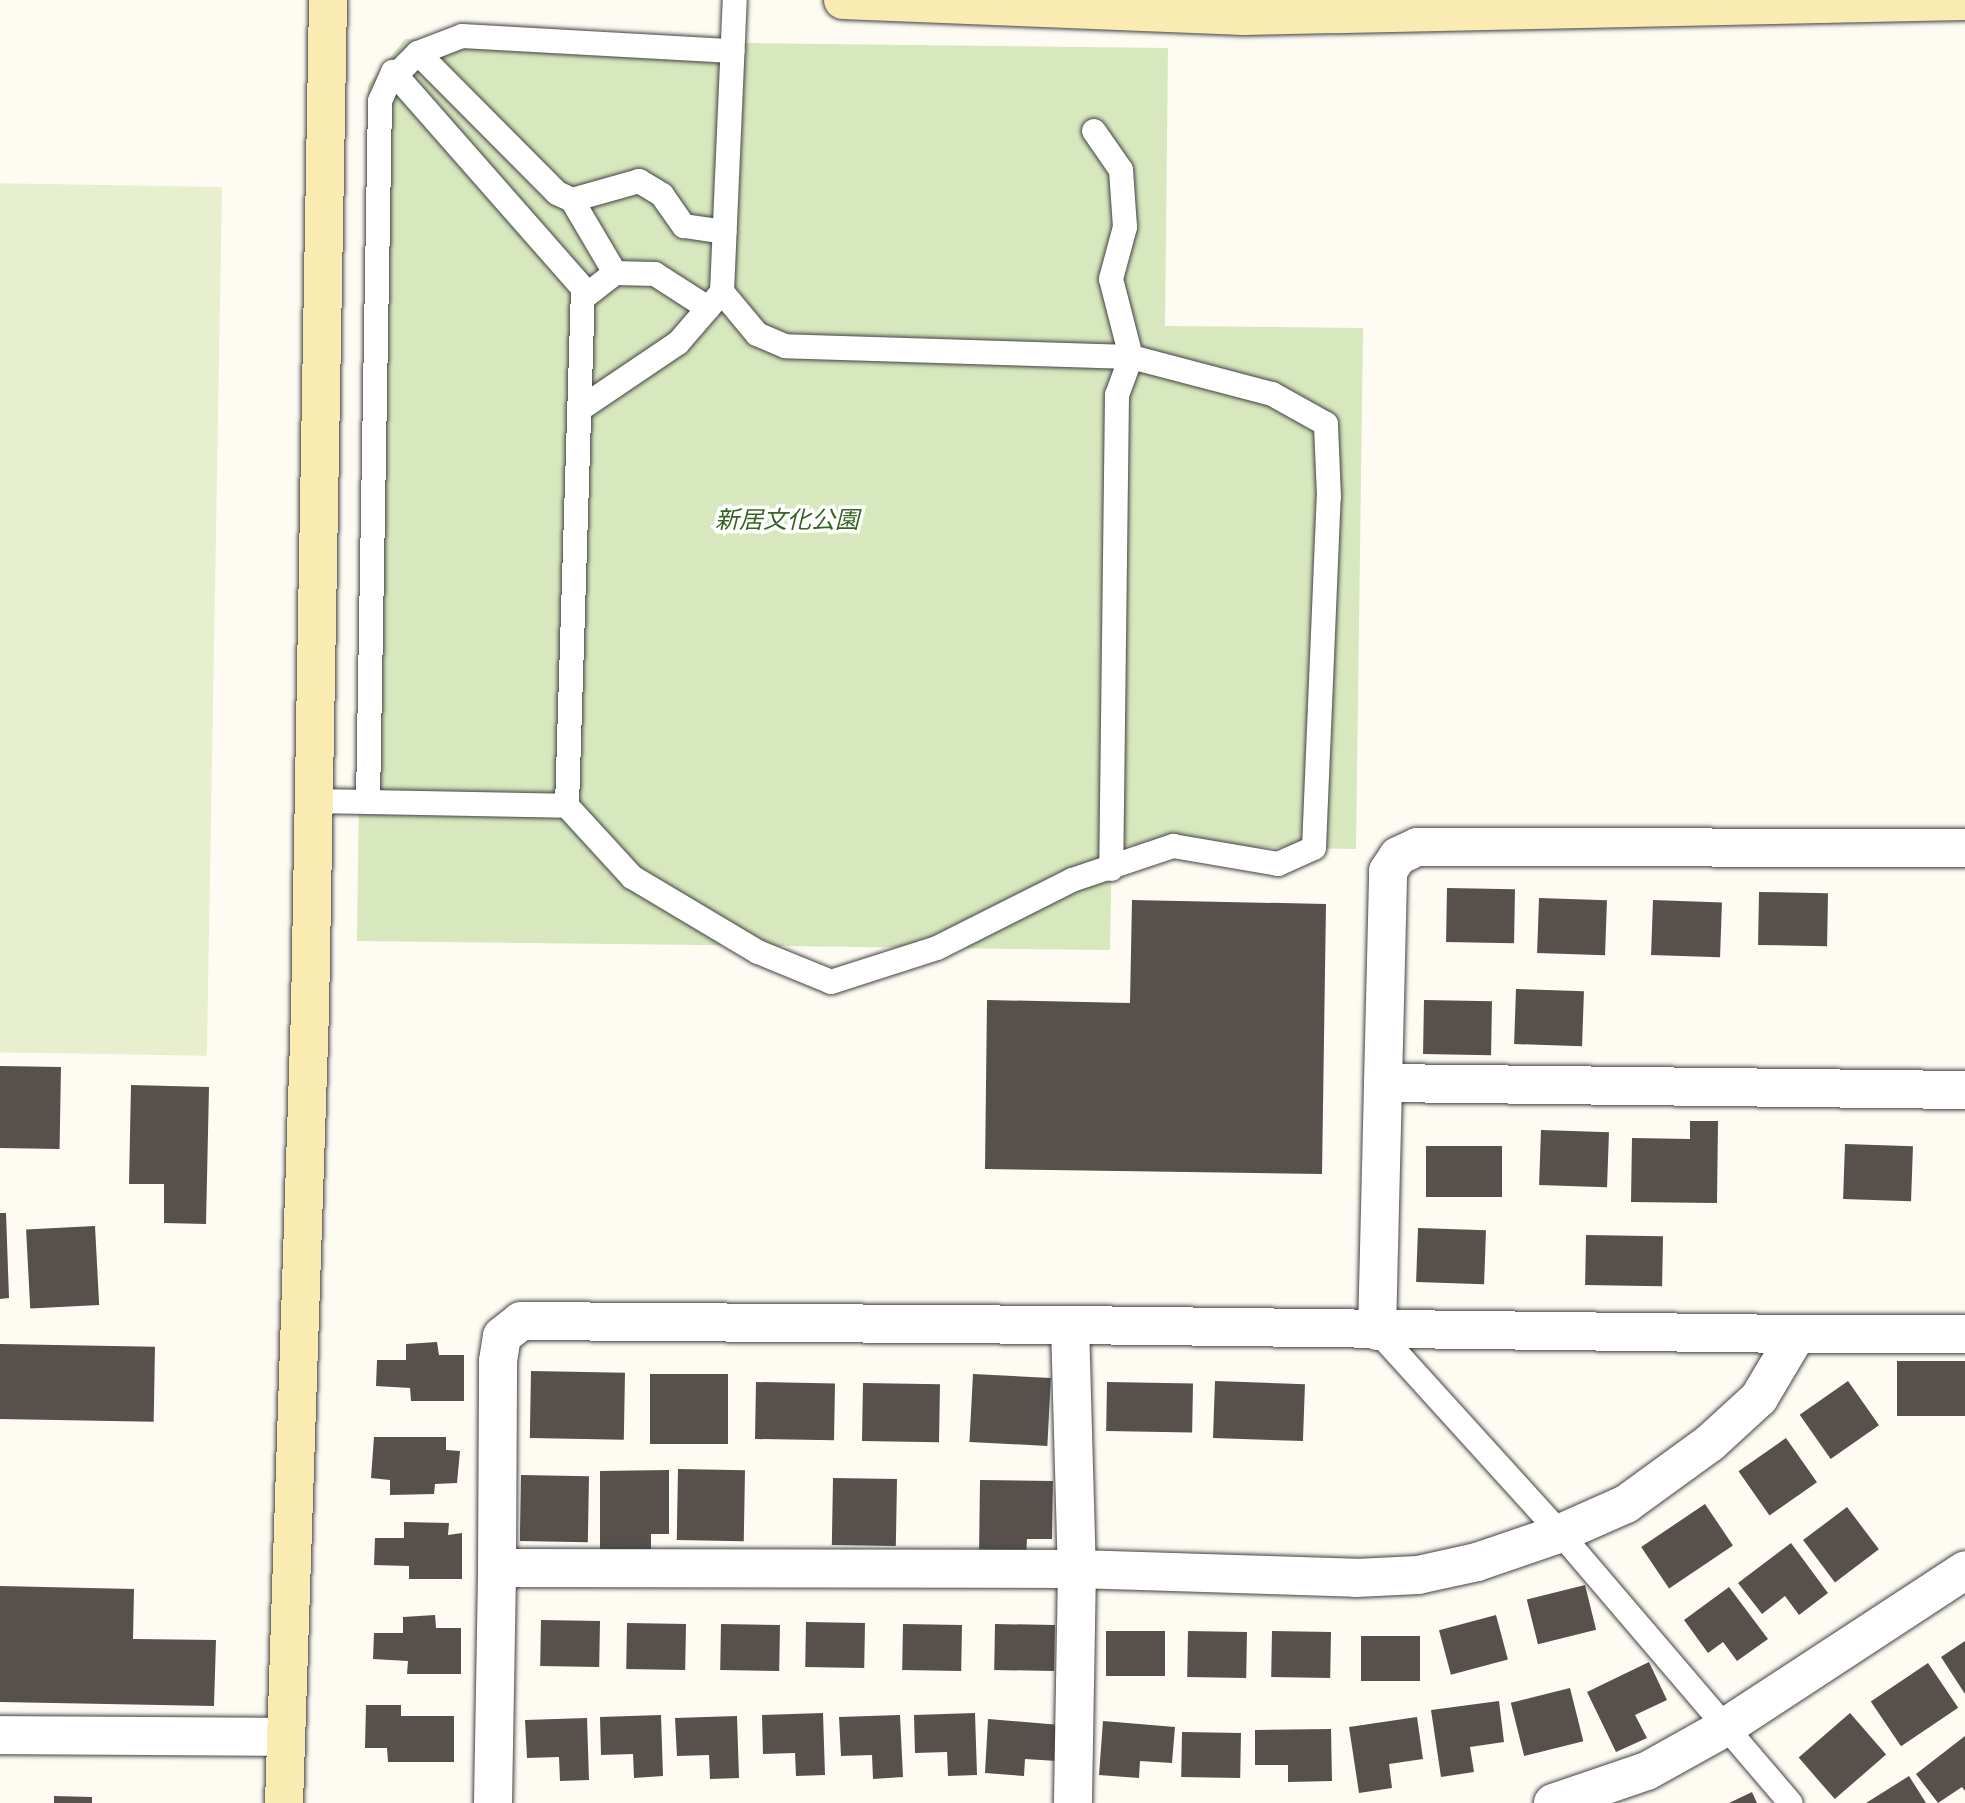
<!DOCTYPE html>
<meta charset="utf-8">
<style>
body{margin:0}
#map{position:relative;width:1965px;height:1803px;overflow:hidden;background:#fefbf3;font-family:"Zilla Slab","Noto Sans JP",serif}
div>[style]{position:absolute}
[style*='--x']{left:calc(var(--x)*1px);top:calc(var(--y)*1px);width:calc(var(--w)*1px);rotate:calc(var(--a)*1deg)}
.green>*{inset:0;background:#d7e7be}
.pitch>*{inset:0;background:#e7efcf;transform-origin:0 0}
.building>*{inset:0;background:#57504c;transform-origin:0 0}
.roads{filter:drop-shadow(0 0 2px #424242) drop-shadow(0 0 2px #424242)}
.lane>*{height:24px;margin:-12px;padding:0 12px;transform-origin:12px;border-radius:12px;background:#fff}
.street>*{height:38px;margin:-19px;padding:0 19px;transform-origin:19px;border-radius:19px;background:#fff}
.secondary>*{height:38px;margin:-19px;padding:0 19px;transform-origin:19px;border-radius:19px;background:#faebb2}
span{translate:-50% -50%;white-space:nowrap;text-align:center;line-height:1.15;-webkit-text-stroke:7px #fff;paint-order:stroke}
.park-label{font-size:24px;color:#366423;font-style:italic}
</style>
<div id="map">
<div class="green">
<i style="clip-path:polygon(405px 39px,1168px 48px,1165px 326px,1363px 328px,1356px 849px,1112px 845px,1110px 950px,357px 941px,368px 85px)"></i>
</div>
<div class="pitch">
<i style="left:222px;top:187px;width:869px;height:222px;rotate:91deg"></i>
</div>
<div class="building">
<i style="left:1447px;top:888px;width:68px;height:54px;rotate:1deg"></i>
<i style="left:1759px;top:892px;width:69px;height:53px;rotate:1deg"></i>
<i style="left:1539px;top:898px;width:68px;height:55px;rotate:2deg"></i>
<i style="clip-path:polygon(1132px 900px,1326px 904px,1322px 1174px,985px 1169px,987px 1000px,1130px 1003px)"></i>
<i style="left:1653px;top:900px;width:69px;height:55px;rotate:2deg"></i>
<i style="left:1516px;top:989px;width:68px;height:55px;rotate:2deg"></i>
<i style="left:1424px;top:1000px;width:68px;height:54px;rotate:1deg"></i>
<i style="left:0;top:1066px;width:61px;height:82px;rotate:1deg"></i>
<i style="clip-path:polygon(131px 1085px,209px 1087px,206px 1224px,164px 1223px,164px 1184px,129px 1184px)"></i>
<i style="clip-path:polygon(1690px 1121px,1718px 1121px,1717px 1203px,1631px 1202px,1632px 1138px,1690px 1139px)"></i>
<i style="left:1541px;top:1130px;width:68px;height:55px;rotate:2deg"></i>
<i style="left:1845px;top:1144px;width:68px;height:55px;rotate:2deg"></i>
<i style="left:1426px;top:1146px;width:76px;height:51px"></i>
<i style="clip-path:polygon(0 1213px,6px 1213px,9px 1298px,0 1299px)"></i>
<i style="left:95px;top:1226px;width:79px;height:69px;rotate:87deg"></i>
<i style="left:1418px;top:1228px;width:68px;height:54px;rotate:2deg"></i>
<i style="left:1586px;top:1235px;width:77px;height:50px;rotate:1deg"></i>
<i style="clip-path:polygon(437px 1342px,439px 1355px,464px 1355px,464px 1401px,411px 1401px,410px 1388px,376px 1386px,377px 1360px,406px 1360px,406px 1344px)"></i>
<i style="left:0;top:1344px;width:155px;height:75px;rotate:1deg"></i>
<i style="left:1897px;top:1361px;width:68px;height:55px"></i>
<i style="left:531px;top:1371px;width:94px;height:67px;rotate:1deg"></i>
<i style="left:650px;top:1374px;width:78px;height:70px"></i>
<i style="left:973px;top:1374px;width:78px;height:68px;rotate:3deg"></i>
<i style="left:1215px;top:1381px;width:90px;height:57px;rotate:2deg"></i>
<i style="left:1848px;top:1381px;width:54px;height:59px;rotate:55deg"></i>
<i style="left:756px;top:1382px;width:79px;height:57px;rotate:1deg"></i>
<i style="left:1107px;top:1382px;width:86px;height:49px;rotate:1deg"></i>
<i style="left:863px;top:1383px;width:77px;height:58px;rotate:1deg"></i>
<i style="clip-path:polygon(374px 1437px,446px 1437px,446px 1450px,460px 1451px,457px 1483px,435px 1484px,434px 1494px,390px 1495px,390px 1480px,371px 1478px)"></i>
<i style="left:1786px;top:1438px;width:54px;height:58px;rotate:55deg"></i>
<i style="left:678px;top:1469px;width:67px;height:71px;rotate:1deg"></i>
<i style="clip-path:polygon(669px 1470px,669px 1534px,651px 1534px,651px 1556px,600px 1555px,600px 1471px)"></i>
<i style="left:521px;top:1475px;width:68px;height:66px;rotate:1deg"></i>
<i style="left:833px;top:1478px;width:64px;height:67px;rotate:1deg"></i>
<i style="clip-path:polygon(980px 1480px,1053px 1481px,1052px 1539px,1027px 1539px,1026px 1557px,979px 1556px)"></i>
<i style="left:1705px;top:1504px;width:50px;height:77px;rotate:56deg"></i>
<i style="left:1847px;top:1507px;width:53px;height:55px;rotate:53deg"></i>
<i style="clip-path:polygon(404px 1522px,449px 1523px,448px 1535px,462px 1533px,462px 1579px,409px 1579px,409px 1566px,374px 1565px,375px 1538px,404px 1538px)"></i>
<i style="clip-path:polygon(1791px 1543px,1828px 1593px,1799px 1615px,1785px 1596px,1762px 1614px,1738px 1583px)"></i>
<i style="left:1585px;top:1585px;width:46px;height:60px;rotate:76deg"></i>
<i style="clip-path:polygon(0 1586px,134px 1589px,133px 1639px,216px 1640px,214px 1706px,0 1702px)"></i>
<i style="clip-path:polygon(1729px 1587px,1768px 1639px,1737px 1661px,1723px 1642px,1708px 1653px,1684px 1620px)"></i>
<i style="clip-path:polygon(435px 1615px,436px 1628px,461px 1628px,461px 1674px,407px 1674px,408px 1661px,373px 1659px,374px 1633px,403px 1633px,403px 1617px)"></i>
<i style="left:1496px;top:1615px;width:46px;height:59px;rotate:75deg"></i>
<i style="left:541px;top:1620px;width:59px;height:46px;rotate:1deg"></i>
<i style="left:806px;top:1622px;width:59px;height:45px;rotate:1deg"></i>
<i style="left:627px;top:1623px;width:59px;height:46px;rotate:1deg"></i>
<i style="left:721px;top:1624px;width:59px;height:46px;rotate:1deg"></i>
<i style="left:903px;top:1624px;width:59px;height:46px;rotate:1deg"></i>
<i style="left:995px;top:1624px;width:60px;height:46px;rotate:1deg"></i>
<i style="left:1106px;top:1631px;width:59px;height:45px"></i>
<i style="left:1188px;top:1631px;width:59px;height:46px;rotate:1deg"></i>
<i style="left:1272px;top:1631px;width:59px;height:46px;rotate:1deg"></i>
<i style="left:1361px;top:1636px;width:59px;height:45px"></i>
<i style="clip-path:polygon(1965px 1641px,1965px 1694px,1941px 1657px)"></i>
<i style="clip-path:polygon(1649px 1662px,1667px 1700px,1635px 1715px,1647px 1738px,1616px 1752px,1587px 1692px)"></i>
<i style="left:1928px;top:1663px;width:54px;height:69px;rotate:56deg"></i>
<i style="left:1570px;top:1688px;width:55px;height:61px;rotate:76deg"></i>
<i style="clip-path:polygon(1499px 1701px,1504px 1742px,1470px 1747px,1474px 1772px,1441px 1777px,1431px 1710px)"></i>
<i style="clip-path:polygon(366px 1705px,401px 1705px,401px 1716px,454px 1716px,454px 1762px,388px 1762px,387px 1748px,365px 1748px)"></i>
<i style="clip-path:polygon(823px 1713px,825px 1775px,796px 1776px,795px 1753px,763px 1754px,762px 1715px)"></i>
<i style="clip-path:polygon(975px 1713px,977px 1775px,948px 1776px,947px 1752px,915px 1753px,914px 1715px)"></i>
<i style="left:1850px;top:1713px;width:55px;height:68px;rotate:49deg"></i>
<i style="clip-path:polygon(661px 1715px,663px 1776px,634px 1778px,633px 1754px,601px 1755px,600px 1717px)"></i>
<i style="clip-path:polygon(900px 1715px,903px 1777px,873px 1779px,872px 1755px,841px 1756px,839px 1717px)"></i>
<i style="clip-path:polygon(737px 1716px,739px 1778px,710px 1779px,709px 1755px,677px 1756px,675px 1718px)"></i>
<i style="clip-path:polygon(1417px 1717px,1423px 1759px,1389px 1764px,1392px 1788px,1359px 1793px,1349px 1727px)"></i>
<i style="clip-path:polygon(587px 1718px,589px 1780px,560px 1781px,559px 1757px,527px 1758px,525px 1720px)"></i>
<i style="clip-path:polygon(988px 1719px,1060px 1725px,1057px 1761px,1025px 1759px,1024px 1776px,985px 1773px)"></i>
<i style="clip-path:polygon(1103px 1721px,1175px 1727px,1172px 1763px,1140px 1761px,1139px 1778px,1099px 1775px)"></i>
<i style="clip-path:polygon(1331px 1729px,1332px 1781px,1288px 1782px,1288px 1765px,1255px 1765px,1255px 1730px)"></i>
<i style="left:1182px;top:1732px;width:59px;height:45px;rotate:1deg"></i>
<i style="clip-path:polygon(1965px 1736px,1965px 1791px,1962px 1787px,1938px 1803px,1916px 1774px)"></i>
<i style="clip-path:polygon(1909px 1776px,1926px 1803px,1866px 1803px)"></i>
<i style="clip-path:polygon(1752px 1792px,1757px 1803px,1729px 1803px)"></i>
<i style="clip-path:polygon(54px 1796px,92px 1797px,92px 1803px,54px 1803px)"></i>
</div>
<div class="roads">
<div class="lane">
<i style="--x:418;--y:53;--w:47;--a:-21.1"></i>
<i style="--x:462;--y:36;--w:271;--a:3.2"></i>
<i style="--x:396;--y:75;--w:31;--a:-45"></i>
<i style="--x:418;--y:53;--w:197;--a:45.2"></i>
<i style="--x:557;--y:193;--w:17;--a:25"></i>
<i style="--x:572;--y:200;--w:70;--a:-15.8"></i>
<i style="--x:639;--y:181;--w:27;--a:31"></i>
<i style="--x:662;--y:195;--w:38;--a:55"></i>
<i style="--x:684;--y:226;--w:41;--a:8.3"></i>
<i style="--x:1094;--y:131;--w:47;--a:55.3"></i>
<i style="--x:1121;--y:170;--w:57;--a:86"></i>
<i style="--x:1125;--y:227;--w:54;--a:105.1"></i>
<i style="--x:1111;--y:279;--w:81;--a:75.6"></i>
<i style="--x:1131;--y:357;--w:40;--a:110.2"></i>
<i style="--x:1117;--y:395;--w:474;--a:90.7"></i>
<i style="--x:572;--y:200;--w:85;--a:59.5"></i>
<i style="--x:583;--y:298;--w:41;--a:-38"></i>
<i style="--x:615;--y:273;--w:40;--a:1.4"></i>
<i style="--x:655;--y:274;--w:63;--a:32.7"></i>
<i style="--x:580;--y:409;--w:118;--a:-34"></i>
<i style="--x:678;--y:343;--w:67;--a:-49.2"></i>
<i style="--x:314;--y:801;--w:253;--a:1.1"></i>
<i style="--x:567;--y:806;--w:96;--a:47.5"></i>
<i style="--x:632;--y:877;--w:147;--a:30.8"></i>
<i style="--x:758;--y:952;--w:79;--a:22.3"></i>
<i style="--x:831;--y:982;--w:111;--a:-17.8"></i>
<i style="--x:937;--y:948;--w:151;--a:-26.7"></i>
<i style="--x:1072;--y:880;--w:107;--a:-18.6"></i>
<i style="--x:1173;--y:846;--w:107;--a:9.7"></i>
<i style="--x:1278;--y:864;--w:39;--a:-24"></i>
<i style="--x:1314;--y:848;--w:351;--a:-87.6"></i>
<i style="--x:1329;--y:497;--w:73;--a:-92.4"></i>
<i style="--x:1326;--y:424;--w:62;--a:-150.9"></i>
<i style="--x:1272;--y:394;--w:146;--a:-165.3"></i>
<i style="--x:1131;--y:357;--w:346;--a:-178.2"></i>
<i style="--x:785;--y:346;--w:30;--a:-157"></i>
<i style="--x:757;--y:334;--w:55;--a:-129.8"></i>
<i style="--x:722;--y:292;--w:292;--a:-87.5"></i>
<i style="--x:368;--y:802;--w:701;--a:-89.02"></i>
<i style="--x:380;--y:101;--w:32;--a:-66"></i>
<i style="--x:393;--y:72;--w:288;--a:48.7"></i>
<i style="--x:583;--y:288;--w:518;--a:91.77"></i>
<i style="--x:1377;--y:1331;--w:273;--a:47.8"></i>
<i style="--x:1560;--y:1533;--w:355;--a:49.5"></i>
</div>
<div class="street">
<i style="--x:1383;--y:1083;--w:212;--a:-88.6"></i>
<i style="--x:1388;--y:871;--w:18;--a:-56"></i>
<i style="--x:1398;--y:856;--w:21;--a:-25"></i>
<i style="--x:1417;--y:847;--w:548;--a:0.1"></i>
<i style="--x:1377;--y:1331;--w:248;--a:-88.6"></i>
<i style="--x:1383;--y:1083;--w:582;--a:0.69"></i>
<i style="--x:1797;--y:1334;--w:168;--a:0"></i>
<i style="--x:497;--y:1568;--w:207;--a:-89.7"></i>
<i style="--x:498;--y:1361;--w:25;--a:-81"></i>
<i style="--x:502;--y:1336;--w:24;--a:-38"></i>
<i style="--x:521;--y:1321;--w:549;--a:0.42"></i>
<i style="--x:1070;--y:1325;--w:244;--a:88.4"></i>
<i style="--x:1077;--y:1569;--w:279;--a:1.8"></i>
<i style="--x:1356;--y:1578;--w:62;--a:-2.8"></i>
<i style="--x:1418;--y:1575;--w:60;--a:-12.4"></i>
<i style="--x:1477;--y:1562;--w:83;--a:-18.9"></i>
<i style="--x:1556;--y:1535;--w:77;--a:-23.9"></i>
<i style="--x:1626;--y:1504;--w:104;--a:-36"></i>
<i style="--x:1710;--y:1443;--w:67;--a:-42.6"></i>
<i style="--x:1759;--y:1398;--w:74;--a:-59.3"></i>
<i style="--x:1797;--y:1334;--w:727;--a:-179.29"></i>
<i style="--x:0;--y:1735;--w:285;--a:0.4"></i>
<i style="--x:493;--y:1803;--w:235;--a:-89"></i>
<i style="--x:497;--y:1568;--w:580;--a:0.1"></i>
<i style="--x:1077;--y:1569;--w:234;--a:91"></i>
<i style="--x:1553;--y:1803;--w:99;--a:-18.8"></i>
<i style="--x:1647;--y:1771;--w:88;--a:-29.2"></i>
<i style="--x:1724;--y:1728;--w:288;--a:-33.2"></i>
</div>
<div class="secondary">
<i style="--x:843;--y:0;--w:401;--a:2.3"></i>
<i style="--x:1244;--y:16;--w:721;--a:-1.19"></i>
<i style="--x:284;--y:1803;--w:792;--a:-88.12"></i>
<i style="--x:310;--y:1011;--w:1011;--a:-88.98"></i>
</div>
</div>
<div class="park-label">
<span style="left:787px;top:520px">新居文化公園</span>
</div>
</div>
